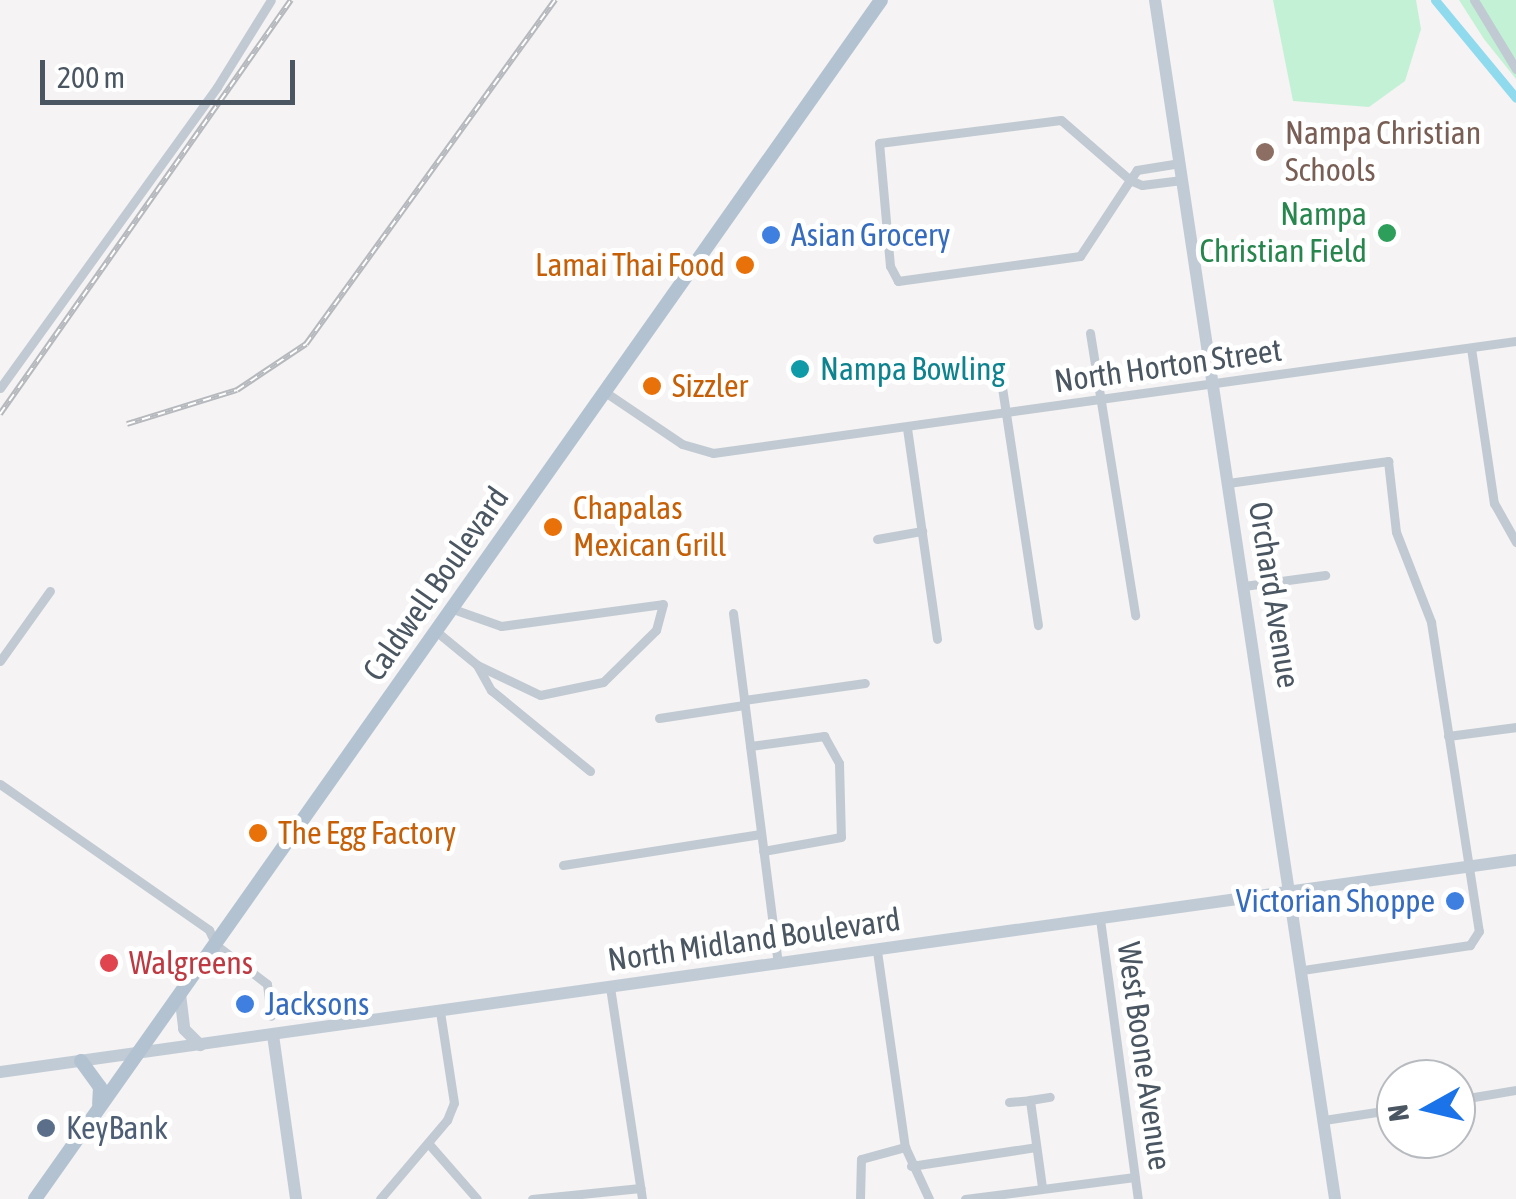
<!DOCTYPE html>
<style>
body{margin:0}
#map{position:relative;width:1516px;height:1199px;overflow:hidden;background:#f5f3f3;font-family:"Asap Condensed",sans-serif}
div>[style]{position:absolute}
[style*='--x']{left:calc(var(--x)*1px);top:calc(var(--y)*1px);width:calc(var(--w)*1px);rotate:calc(var(--a)*1deg)}
.green>*{inset:0;background:#c3f1d5}
.canal>*{height:9px;margin:-4.5px;padding:0 4.5px;transform-origin:4.5px;border-radius:4.5px;background:#90daee}
.street>*{height:9px;margin:-4.5px;padding:0 4.5px;transform-origin:4.5px;border-radius:4.5px;background:#c1cad2}
.secondary>*{height:12px;margin:-6px;padding:0 6px;transform-origin:6px;border-radius:6px;background:#c1cbd6}
.primary>*{height:14px;margin:-7px;padding:0 7px;transform-origin:7px;border-radius:7px;background:#b3c2d1}
.rail>*{height:6px;margin-top:-3px;transform-origin:0;background:repeating-linear-gradient(90deg,#fff 0 8px,#b5b8bd 0 16px);box-sizing:border-box;border-block:2px solid #b5b8bd}
.dots>*{width:28px;height:28px;translate:-50% -50%;box-sizing:border-box;border:5px solid #fff;border-radius:50%}
span{translate:-50% -50%;white-space:nowrap;text-align:center;line-height:1.15;-webkit-text-stroke:10px #fff;paint-order:stroke}
.education-label{font-size:32px;color:#785e54}
.left{translate:0 -50%;text-align:left}
.leisure-label{font-size:32px;color:#27864d}
.right{translate:-100% -50%;text-align:right}
.shop-label{font-size:32px;color:#366cbe}
.food-label{font-size:32px;color:#c56008}
.street-label{font-size:32px;color:#4a5661}
.culture-label{font-size:32px;color:#0d838f}
.health-label{font-size:32px;color:#be3a42}
.service-label{font-size:32px;color:#4e5e75}
.north{position:absolute;left:1376px;top:1059px;width:100px;height:100px;box-sizing:border-box;background:#fff;border:2px solid #b7bbc0;border-radius:50%;rotate:262deg;font-size:28px;font-weight:700;line-height:40px;text-align:center;color:#4a5661}
.north::after{content:'';display:block;margin:auto;width:35px;height:45px;background:#1a73e8;clip-path:polygon(50% 0,100% 100%,50% 72%,0 100%)}
.scale{position:absolute;left:40px;top:60px;width:255px;height:45px;box-sizing:border-box;border:5px solid #4a5661;border-top:0;padding-left:12px;font-size:30px;line-height:35px;white-space:nowrap;color:#4a5661;-webkit-text-stroke:8px #fff;paint-order:stroke}
</style>
<div id="map">
<div class="green">
<i style="clip-path:polygon(1273px 0,1416px 0,1421px 29px,1405px 81px,1369px 107px,1293px 101px)"></i>
<i style="clip-path:polygon(1459px 0,1516px 0,1516px 79px,1484px 39px)"></i>
</div>
<div class="canal">
<i style="--x:1435;--y:0;--w:127;--a:50.4"></i>
</div>
<div class="street">
<i style="--x:1474;--y:0;--w:81;--a:58.7"></i>
<i style="--x:1061;--y:120;--w:91;--a:41"></i>
<i style="--x:1130;--y:180;--w:91;--a:123.3"></i>
<i style="--x:1080;--y:256;--w:184;--a:172.2"></i>
<i style="--x:898;--y:281;--w:17;--a:-118"></i>
<i style="--x:890;--y:266;--w:123;--a:-95.1"></i>
<i style="--x:879;--y:143;--w:183;--a:-7.2"></i>
<i style="--x:1180;--y:163;--w:44;--a:170.8"></i>
<i style="--x:1137;--y:170;--w:12;--a:125"></i>
<i style="--x:1130;--y:180;--w:13;--a:23"></i>
<i style="--x:1142;--y:185;--w:40;--a:-7.1"></i>
<i style="--x:1090;--y:333;--w:286;--a:80.9"></i>
<i style="--x:1471;--y:348;--w:157;--a:81.6"></i>
<i style="--x:1494;--y:503;--w:45;--a:60.6"></i>
<i style="--x:1000;--y:374;--w:254;--a:81.4"></i>
<i style="--x:0;--y:388;--w:371;--a:-54.2"></i>
<i style="--x:217;--y:87;--w:102;--a:-58.2"></i>
<i style="--x:605;--y:392;--w:93;--a:34"></i>
<i style="--x:682;--y:444;--w:32;--a:16"></i>
<i style="--x:713;--y:453;--w:811;--a:-7.94"></i>
<i style="--x:907;--y:428;--w:213;--a:81.9"></i>
<i style="--x:1228;--y:483;--w:162;--a:-7.8"></i>
<i style="--x:1388;--y:461;--w:71;--a:83.6"></i>
<i style="--x:1396;--y:532;--w:97;--a:68.7"></i>
<i style="--x:1431;--y:622;--w:313;--a:81.2"></i>
<i style="--x:1479;--y:931;--w:17;--a:123"></i>
<i style="--x:1470;--y:945;--w:170;--a:171.5"></i>
<i style="--x:877;--y:539;--w:46;--a:-10.1"></i>
<i style="--x:1244;--y:586;--w:82;--a:-7.7"></i>
<i style="--x:453;--y:609;--w:51;--a:19.5"></i>
<i style="--x:501;--y:626;--w:163;--a:-7.7"></i>
<i style="--x:663;--y:604;--w:27;--a:105"></i>
<i style="--x:656;--y:630;--w:74;--a:135.5"></i>
<i style="--x:603;--y:682;--w:64;--a:168.3"></i>
<i style="--x:540;--y:695;--w:70;--a:-154.5"></i>
<i style="--x:733;--y:613;--w:354;--a:82.7"></i>
<i style="--x:437;--y:632;--w:52;--a:39.5"></i>
<i style="--x:477;--y:665;--w:29;--a:61"></i>
<i style="--x:491;--y:690;--w:128;--a:39.3"></i>
<i style="--x:0;--y:661;--w:86;--a:-54.5"></i>
<i style="--x:744;--y:700;--w:122;--a:-8"></i>
<i style="--x:659;--y:718;--w:86;--a:-8.7"></i>
<i style="--x:1448;--y:736;--w:69;--a:-7.5"></i>
<i style="--x:750;--y:746;--w:75;--a:-7.7"></i>
<i style="--x:824;--y:736;--w:31;--a:61"></i>
<i style="--x:839;--y:763;--w:74;--a:88.5"></i>
<i style="--x:841;--y:837;--w:79;--a:169.8"></i>
<i style="--x:0;--y:784;--w:255;--a:34.9"></i>
<i style="--x:209;--y:930;--w:17;--a:65"></i>
<i style="--x:216;--y:945;--w:64;--a:37.4"></i>
<i style="--x:267;--y:984;--w:32;--a:83"></i>
<i style="--x:563;--y:865;--w:200;--a:-8.9"></i>
<i style="--x:1100;--y:919;--w:283;--a:82.3"></i>
<i style="--x:877;--y:951;--w:198;--a:81.9"></i>
<i style="--x:905;--y:1147;--w:57;--a:65.2"></i>
<i style="--x:610;--y:987;--w:214;--a:81.4"></i>
<i style="--x:1456;--y:1100;--w:61;--a:-9.5"></i>
<i style="--x:1009;--y:1102;--w:21;--a:-5"></i>
<i style="--x:1324;--y:1120;--w:73;--a:-8.7"></i>
<i style="--x:428;--y:1143;--w:74;--a:48.8"></i>
<i style="--x:911;--y:1166;--w:126;--a:-8.6"></i>
<i style="--x:1042;--y:1187;--w:88;--a:-97.9"></i>
<i style="--x:1030;--y:1100;--w:20;--a:-9"></i>
<i style="--x:380;--y:1199;--w:104;--a:-49.7"></i>
<i style="--x:447;--y:1120;--w:18;--a:-68"></i>
<i style="--x:454;--y:1103;--w:92;--a:-98.7"></i>
<i style="--x:532;--y:1199;--w:109;--a:-5.8"></i>
<i style="--x:860;--y:1199;--w:40;--a:-88.6"></i>
<i style="--x:861;--y:1159;--w:46;--a:-15.3"></i>
<i style="--x:965;--y:1199;--w:171;--a:-7.4"></i>
</div>
<div class="secondary">
<i style="--x:1155;--y:0;--w:1212;--a:81.46"></i>
<i style="--x:180;--y:994;--w:35;--a:83"></i>
<i style="--x:184;--y:1029;--w:23;--a:45"></i>
<i style="--x:273;--y:1035;--w:166;--a:82"></i>
<i style="--x:0;--y:1072;--w:1531;--a:-7.96"></i>
</div>
<div class="primary">
<i style="--x:81;--y:1061;--w:32;--a:54"></i>
<i style="--x:100;--y:1087;--w:17;--a:93"></i>
<i style="--x:35;--y:1199;--w:1467;--a:-54.79"></i>
</div>
<div class="rail">
<i style="--x:0;--y:414;--w:506;--a:-54.9"></i>
<i style="--x:127;--y:424;--w:115;--a:-17.2"></i>
<i style="--x:237;--y:390;--w:83;--a:-33.7"></i>
<i style="--x:306;--y:344;--w:425;--a:-54.1"></i>
</div>
<div class="dots">
<i style="left:1265px;top:152px;background:#8d6e63"></i>
<i style="left:1387px;top:233px;background:#2e9e5b"></i>
<i style="left:771px;top:235px;background:#3f7fe0"></i>
<i style="left:745px;top:265px;background:#e8710a"></i>
<i style="left:800px;top:369px;background:#0f9aa8"></i>
<i style="left:652px;top:386px;background:#e8710a"></i>
<i style="left:553px;top:527px;background:#e8710a"></i>
<i style="left:258px;top:833px;background:#e8710a"></i>
<i style="left:1455px;top:901px;background:#3f7fe0"></i>
<i style="left:109px;top:963px;background:#e0444e"></i>
<i style="left:245px;top:1004px;background:#3f7fe0"></i>
<i style="left:46px;top:1128px;background:#5c6f8a"></i>
</div>
<div class="education-label">
<span class="left" style="left:1285px;top:152px">Nampa Christian<br>Schools</span>
</div>
<div class="leisure-label">
<span class="right" style="left:1367px;top:233px">Nampa<br>Christian Field</span>
</div>
<div class="shop-label">
<span class="left" style="left:791px;top:235px">Asian Grocery</span>
<span class="right" style="left:1435px;top:901px">Victorian Shoppe</span>
<span class="left" style="left:265px;top:1004px">Jacksons</span>
</div>
<div class="food-label">
<span class="right" style="left:725px;top:265px">Lamai Thai Food</span>
<span class="left" style="left:672px;top:386px">Sizzler</span>
<span class="left" style="left:573px;top:527px">Chapalas<br>Mexican Grill</span>
<span class="left" style="left:278px;top:833px">The Egg Factory</span>
</div>
<div class="street-label">
<span style="left:1168px;top:366px;rotate:-8deg">North Horton Street</span>
<span style="left:436px;top:584px;rotate:-55deg">Caldwell Boulevard</span>
<span style="left:1274px;top:595px;rotate:81deg">Orchard Avenue</span>
<span style="left:754px;top:940px;rotate:-8deg">North Midland Boulevard</span>
<span style="left:1144px;top:1056px;rotate:82deg">West Boone Avenue</span>
</div>
<div class="culture-label">
<span class="left" style="left:820px;top:369px">Nampa Bowling</span>
</div>
<div class="health-label">
<span class="left" style="left:129px;top:963px">Walgreens</span>
</div>
<div class="service-label">
<span class="left" style="left:66px;top:1128px">KeyBank</span>
</div>
<div class="north">N</div>
<div class="scale">200 m</div>
</div>
